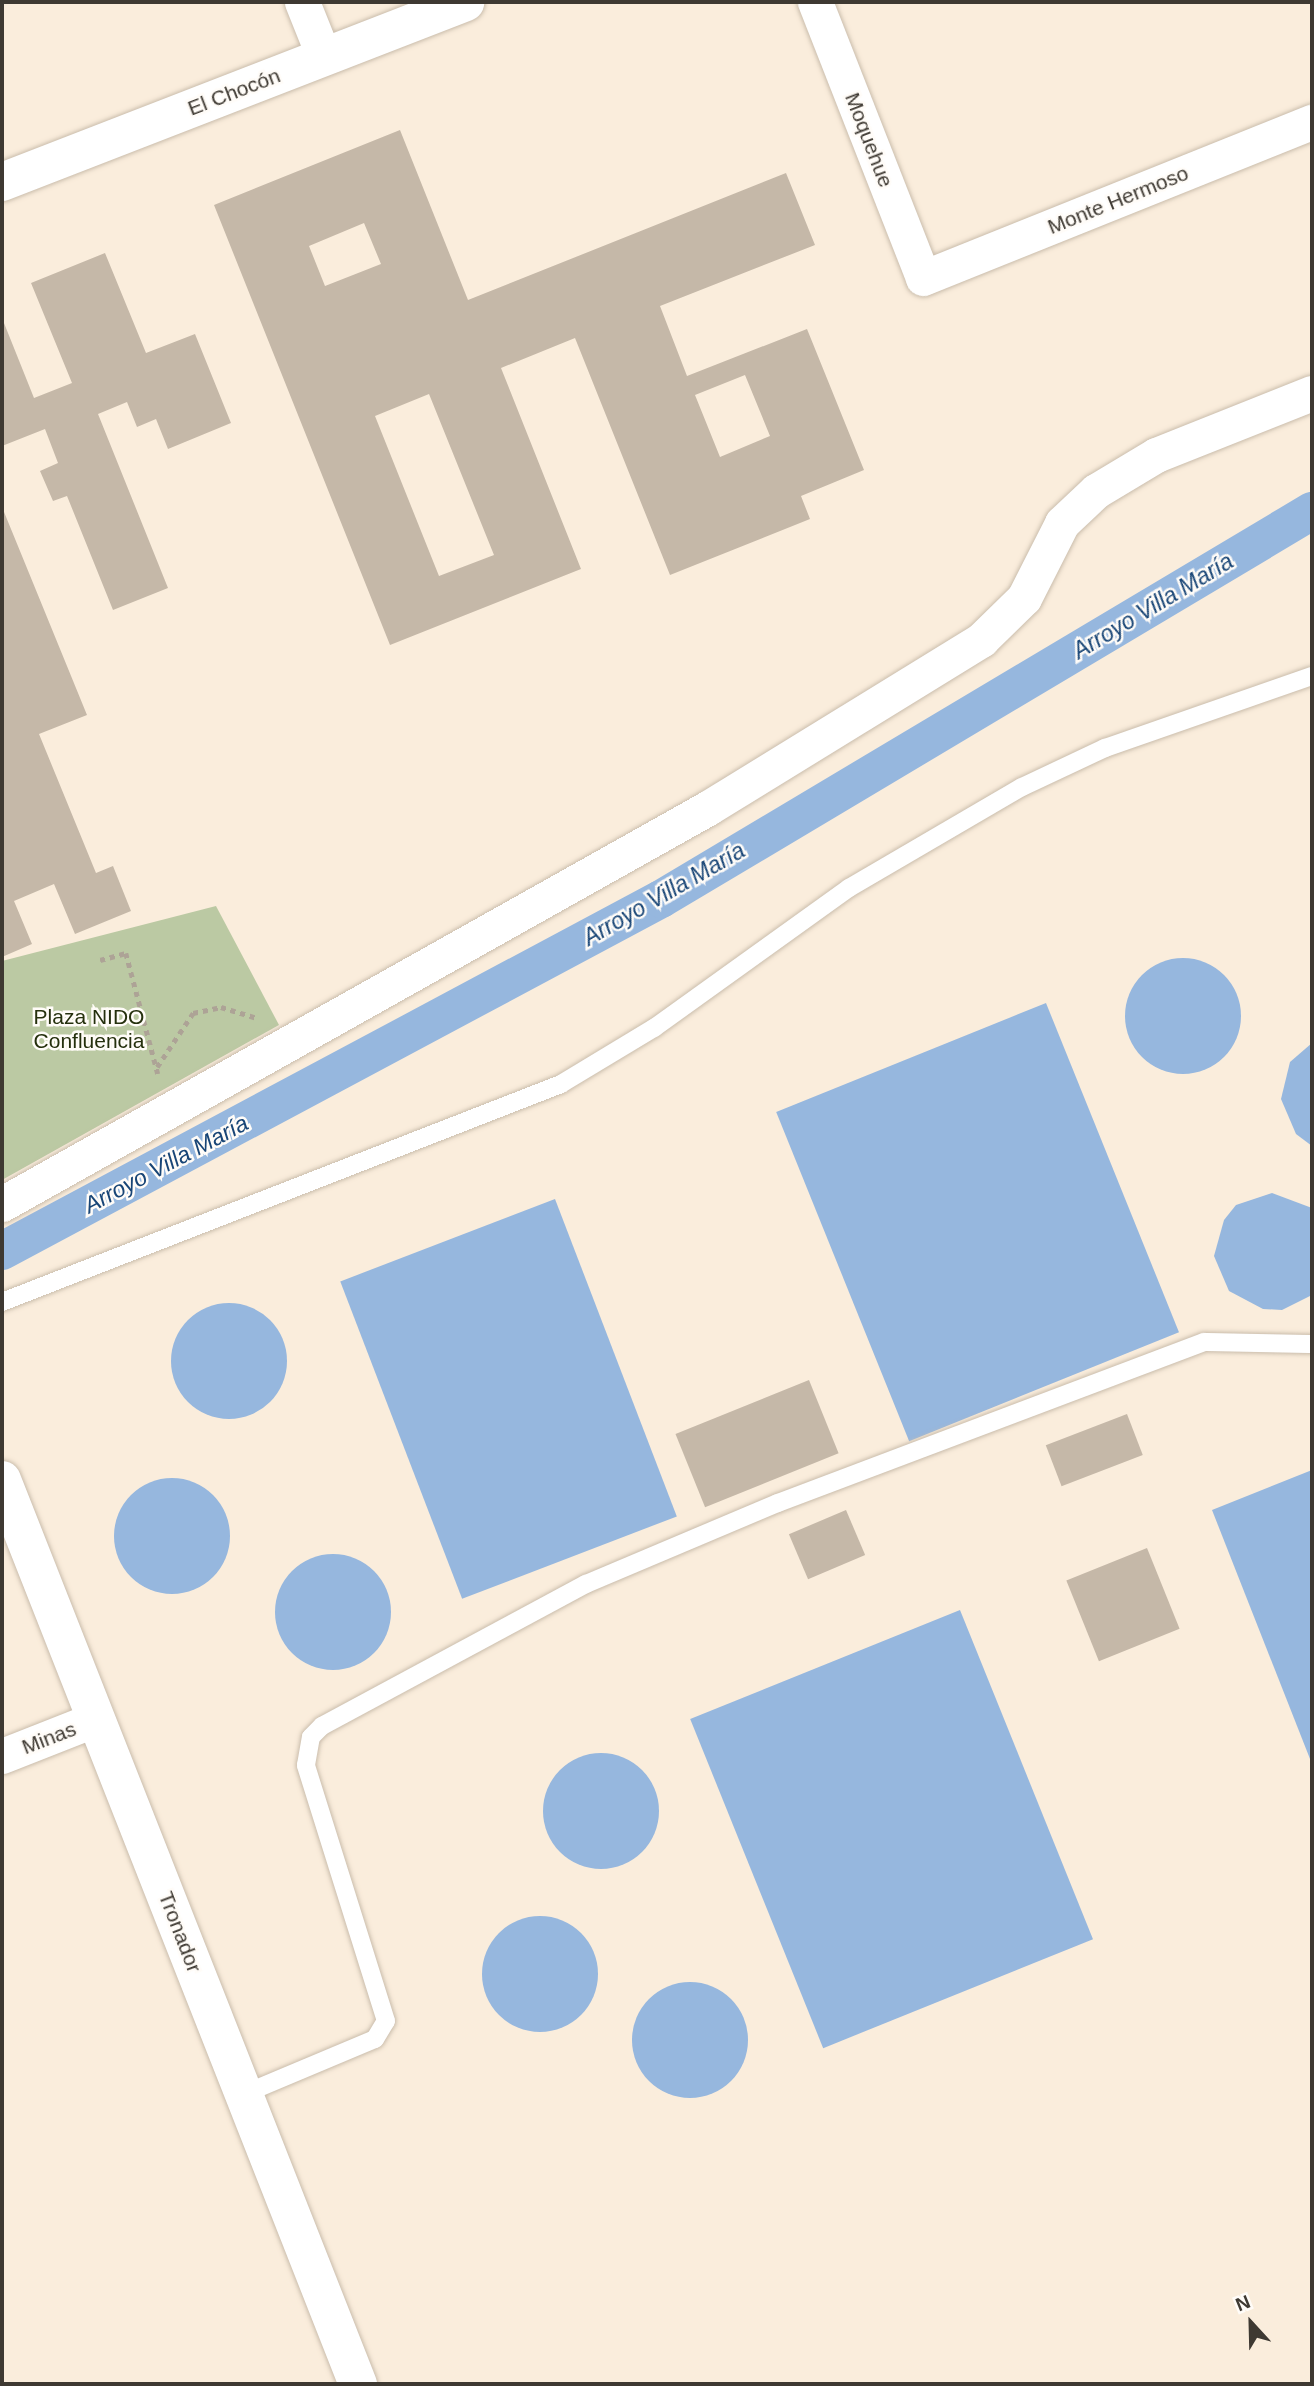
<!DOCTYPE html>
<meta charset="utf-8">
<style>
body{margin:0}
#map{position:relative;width:1314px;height:2386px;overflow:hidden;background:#faeddc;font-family:Helvetica,sans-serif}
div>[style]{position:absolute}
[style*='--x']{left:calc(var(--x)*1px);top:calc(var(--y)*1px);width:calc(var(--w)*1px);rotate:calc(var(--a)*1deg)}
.green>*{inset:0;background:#bbc9a3}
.water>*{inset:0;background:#96b7de;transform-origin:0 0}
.round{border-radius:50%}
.canal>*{height:38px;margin:-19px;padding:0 19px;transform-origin:19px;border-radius:19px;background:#96b7de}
.building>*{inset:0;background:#c5b8a8;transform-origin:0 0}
.path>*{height:4.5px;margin-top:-2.25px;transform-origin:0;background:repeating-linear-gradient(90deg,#ada396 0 5px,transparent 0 10px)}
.roads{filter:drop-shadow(0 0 2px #cabdac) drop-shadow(0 0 2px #cabdac)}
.lane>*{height:18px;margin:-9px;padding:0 9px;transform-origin:9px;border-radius:9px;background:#fff}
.street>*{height:35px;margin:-17.5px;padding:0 17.5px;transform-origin:17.5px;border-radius:17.5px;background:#fff}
.secondary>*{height:38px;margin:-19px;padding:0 19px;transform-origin:19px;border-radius:19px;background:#fff}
span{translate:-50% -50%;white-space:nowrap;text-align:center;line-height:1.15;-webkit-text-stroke:5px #fffcf8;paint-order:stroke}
.street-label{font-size:21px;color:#3e3932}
.park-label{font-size:21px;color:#25300d}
.water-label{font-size:23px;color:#184576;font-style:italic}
.frame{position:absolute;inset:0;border:4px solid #3e3932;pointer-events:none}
.north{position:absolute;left:1216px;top:2288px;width:70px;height:70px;-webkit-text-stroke:5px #fffcf8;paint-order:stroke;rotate:338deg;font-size:19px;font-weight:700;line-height:28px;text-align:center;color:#3e3932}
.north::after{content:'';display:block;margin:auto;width:24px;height:32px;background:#3e3932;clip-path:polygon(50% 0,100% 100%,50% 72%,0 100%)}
</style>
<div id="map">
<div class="green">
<i style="clip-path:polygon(216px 906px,279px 1025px,2px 1180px,2px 961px)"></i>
</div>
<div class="water">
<i class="round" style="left:1125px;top:958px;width:116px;height:116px"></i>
<i style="left:1046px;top:1003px;width:355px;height:291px;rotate:68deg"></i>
<i style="clip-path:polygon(1312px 1043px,1312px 1146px,1296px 1134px,1281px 1099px,1290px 1062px)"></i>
<i style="clip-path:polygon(1272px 1193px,1312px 1208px,1312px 1295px,1282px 1310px,1263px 1309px,1229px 1291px,1214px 1256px,1224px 1220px,1236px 1205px)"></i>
<i style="left:555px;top:1199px;width:340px;height:230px;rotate:69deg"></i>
<i class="round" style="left:171px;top:1303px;width:116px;height:116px"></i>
<i style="clip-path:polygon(1312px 1470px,1312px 1764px,1212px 1510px)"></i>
<i class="round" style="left:114px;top:1478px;width:116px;height:116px"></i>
<i class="round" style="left:275px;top:1554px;width:116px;height:116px"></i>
<i style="left:960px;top:1610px;width:355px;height:291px;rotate:68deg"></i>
<i class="round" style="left:543px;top:1753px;width:116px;height:116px"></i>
<i class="round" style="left:482px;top:1916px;width:116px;height:116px"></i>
<i class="round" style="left:632px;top:1982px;width:116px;height:116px"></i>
</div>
<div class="canal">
<i style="--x:2;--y:1251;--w:747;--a:-28.11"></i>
<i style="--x:661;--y:899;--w:758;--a:-30.8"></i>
</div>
<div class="building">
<i style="clip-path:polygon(evenodd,400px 130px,468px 300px,786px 173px,815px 245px,660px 306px,687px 376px,807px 329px,864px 470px,801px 496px,810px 519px,670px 575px,575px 338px,501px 368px,581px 569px,390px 645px,214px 205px,400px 130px,364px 223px,381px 264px,325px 286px,309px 246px,364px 223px,400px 130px,745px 375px,770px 436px,720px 457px,695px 395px,745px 375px,400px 130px,429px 394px,494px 555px,439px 576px,375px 416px,429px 394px)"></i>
<i style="clip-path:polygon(105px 253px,146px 353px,195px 334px,231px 423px,168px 449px,156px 419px,137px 427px,127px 402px,98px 414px,168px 588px,113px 610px,67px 496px,53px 501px,40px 471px,58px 463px,45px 429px,2px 446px,2px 318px,34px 398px,72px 383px,31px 283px)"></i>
<i style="clip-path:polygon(2px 507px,87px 715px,39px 734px,96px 873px,113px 866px,131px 911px,75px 934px,54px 884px,14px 901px,32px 944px,2px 957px)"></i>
<i style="left:809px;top:1380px;width:79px;height:144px;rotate:68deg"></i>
<i style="left:1127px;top:1414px;width:44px;height:87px;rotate:69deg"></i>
<i style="left:846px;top:1510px;width:49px;height:62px;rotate:67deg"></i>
<i style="left:1147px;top:1548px;width:87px;height:87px;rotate:68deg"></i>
</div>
<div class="path">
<i style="--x:100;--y:960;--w:27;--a:-15"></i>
<i style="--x:126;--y:953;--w:125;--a:75.2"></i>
<i style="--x:157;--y:1067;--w:65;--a:-56.3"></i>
<i style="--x:193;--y:1013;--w:29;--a:-12"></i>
<i style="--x:221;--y:1007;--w:37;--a:17"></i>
</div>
<div class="roads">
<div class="lane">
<i style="--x:2;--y:1302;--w:600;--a:-21.3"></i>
<i style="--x:561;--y:1084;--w:109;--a:-31.1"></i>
<i style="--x:654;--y:1028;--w:240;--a:-35.7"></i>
<i style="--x:849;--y:888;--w:200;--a:-30.3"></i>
<i style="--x:1022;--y:787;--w:92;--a:-25.2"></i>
<i style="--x:1105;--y:748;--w:219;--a:-19.2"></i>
<i style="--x:244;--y:2094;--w:142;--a:-22.8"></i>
<i style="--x:375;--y:2039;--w:21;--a:-59"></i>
<i style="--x:386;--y:2021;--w:268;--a:-107.4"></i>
<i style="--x:306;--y:1765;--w:28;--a:-80"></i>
<i style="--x:311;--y:1737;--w:16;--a:-45"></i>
<i style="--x:322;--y:1726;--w:300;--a:-28.3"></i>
<i style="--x:586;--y:1584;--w:208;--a:-22.9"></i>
<i style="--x:778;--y:1503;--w:455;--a:-20.7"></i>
<i style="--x:1204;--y:1342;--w:108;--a:1.1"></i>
</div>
<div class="street">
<i style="--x:302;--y:2;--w:59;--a:68.2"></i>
<i style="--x:815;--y:2;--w:296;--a:68.6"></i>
<i style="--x:923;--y:278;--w:419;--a:-21.9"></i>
<i style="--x:2;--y:1204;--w:809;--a:-29.29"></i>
<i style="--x:708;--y:808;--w:321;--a:-31.6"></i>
<i style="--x:981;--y:640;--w:60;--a:-44.3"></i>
<i style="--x:1024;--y:598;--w:84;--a:-63.1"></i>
<i style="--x:1062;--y:523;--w:47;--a:-43.3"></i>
<i style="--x:1096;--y:491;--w:70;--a:-31"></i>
<i style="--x:1156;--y:455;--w:168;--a:-21.7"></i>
<i style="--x:2;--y:1756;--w:101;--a:-21.5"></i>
</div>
<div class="secondary">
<i style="--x:2;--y:182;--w:497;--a:-21.2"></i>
<i style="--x:2;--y:1480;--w:972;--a:68.51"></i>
</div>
</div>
<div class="street-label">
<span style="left:234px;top:92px;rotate:-21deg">El Chocón</span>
<span style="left:869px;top:140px;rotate:69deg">Moquehue</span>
<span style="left:1118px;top:200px;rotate:-22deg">Monte Hermoso</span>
<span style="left:49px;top:1738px;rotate:-21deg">Minas</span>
<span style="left:180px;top:1932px;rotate:69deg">Tronador</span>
</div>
<div class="park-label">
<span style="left:89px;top:1029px">Plaza NIDO<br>Confluencia</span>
</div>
<div class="water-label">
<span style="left:1153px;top:606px;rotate:-31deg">Arroyo Villa María</span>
<span style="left:664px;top:894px;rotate:-30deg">Arroyo Villa María</span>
<span style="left:166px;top:1164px;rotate:-28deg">Arroyo Villa María</span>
</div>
<div class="frame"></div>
<div class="north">N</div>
</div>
